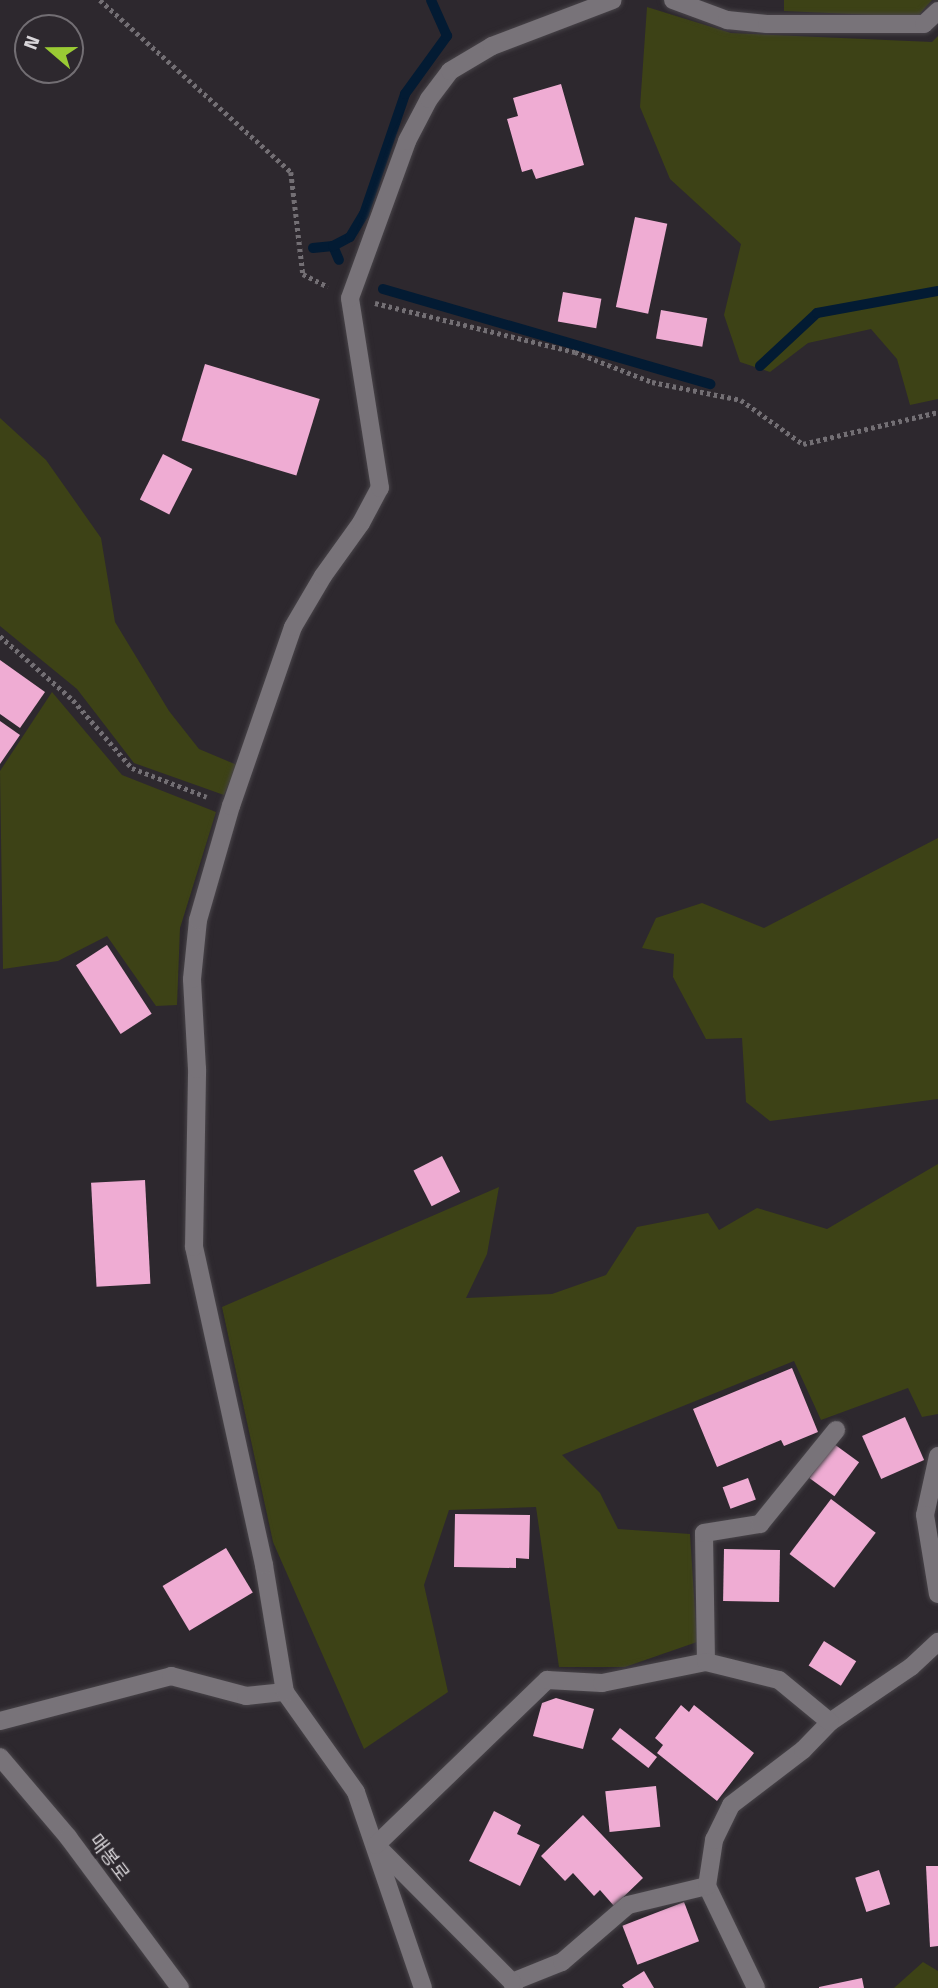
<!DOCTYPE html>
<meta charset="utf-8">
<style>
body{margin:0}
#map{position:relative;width:938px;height:1988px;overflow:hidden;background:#2d282e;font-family:"Titillium Web","Noto Sans KR",sans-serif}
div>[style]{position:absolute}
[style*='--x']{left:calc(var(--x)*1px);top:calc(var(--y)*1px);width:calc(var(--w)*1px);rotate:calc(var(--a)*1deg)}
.green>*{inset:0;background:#3d4216}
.stream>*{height:10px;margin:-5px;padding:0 5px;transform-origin:5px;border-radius:5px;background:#031b33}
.building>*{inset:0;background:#efacd3;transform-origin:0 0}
.path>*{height:4.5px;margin-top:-2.25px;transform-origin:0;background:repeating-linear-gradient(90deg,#736f74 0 3.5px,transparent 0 7px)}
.roads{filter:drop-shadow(0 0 2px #484449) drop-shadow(0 0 2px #484449)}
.minor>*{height:18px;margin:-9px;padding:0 9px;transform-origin:9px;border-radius:9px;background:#787379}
span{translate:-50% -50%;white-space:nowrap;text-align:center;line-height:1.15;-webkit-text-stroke:7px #2d282e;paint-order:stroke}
.street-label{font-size:19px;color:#d9d6da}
.north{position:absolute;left:14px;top:14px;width:70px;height:70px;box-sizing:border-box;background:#2d282e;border:2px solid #726e73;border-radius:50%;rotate:290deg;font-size:19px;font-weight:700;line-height:28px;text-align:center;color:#d9d6da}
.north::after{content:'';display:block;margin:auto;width:24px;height:32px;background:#9acb34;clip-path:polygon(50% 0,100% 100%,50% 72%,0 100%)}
</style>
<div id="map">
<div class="green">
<i style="clip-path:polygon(784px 0,932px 0,917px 17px,784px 11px)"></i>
<i style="clip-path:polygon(647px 7px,731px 33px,932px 42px,938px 36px,938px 399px,910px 405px,897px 359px,871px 329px,808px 343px,770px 372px,740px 362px,724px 315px,741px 244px,670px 179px,640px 107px)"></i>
<i style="clip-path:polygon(0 418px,46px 460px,101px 538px,115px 622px,169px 711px,199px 749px,237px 765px,224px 795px,134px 763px,77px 689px,0 626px)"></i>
<i style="clip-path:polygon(52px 692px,122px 775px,216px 812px,180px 928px,177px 1005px,156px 1006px,107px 936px,58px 961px,3px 969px,0 771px)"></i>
<i style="clip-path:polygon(938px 838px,938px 1099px,770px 1121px,746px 1102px,742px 1038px,706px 1039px,673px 977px,674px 954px,642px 948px,656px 918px,702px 903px,764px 928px)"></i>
<i style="clip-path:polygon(938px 1164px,938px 1414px,922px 1417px,908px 1388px,821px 1420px,794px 1361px,562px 1455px,600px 1493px,618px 1529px,690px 1534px,697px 1642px,625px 1667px,559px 1667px,536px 1507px,449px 1510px,424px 1585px,448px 1692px,364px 1749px,273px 1542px,222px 1307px,499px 1187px,487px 1254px,466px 1298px,552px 1294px,606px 1275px,637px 1227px,708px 1213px,719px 1230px,757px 1208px,827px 1229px)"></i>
<i style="clip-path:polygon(923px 1962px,938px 1971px,938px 1988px,894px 1988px)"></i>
</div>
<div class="stream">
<i style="--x:333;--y:246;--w:15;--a:67"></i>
<i style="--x:313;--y:248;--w:20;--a:-6"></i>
<i style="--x:333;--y:246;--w:19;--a:-28"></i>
<i style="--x:350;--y:237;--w:27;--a:-59"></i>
<i style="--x:364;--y:214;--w:127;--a:-71.1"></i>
<i style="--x:405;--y:94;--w:72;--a:-54.1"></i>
<i style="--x:447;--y:36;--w:39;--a:-114"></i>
<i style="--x:383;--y:289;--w:341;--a:16.2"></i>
<i style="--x:760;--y:366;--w:78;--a:-42.9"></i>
<i style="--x:817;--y:313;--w:123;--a:-10.3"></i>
</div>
<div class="building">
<i style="clip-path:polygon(561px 84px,584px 165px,536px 179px,532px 169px,522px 172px,507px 119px,518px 116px,513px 98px)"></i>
<i style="left:635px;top:217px;width:33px;height:92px;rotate:12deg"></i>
<i style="left:563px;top:292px;width:39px;height:30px;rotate:10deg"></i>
<i style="left:661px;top:310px;width:47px;height:29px;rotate:10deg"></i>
<i style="left:205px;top:364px;width:120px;height:80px;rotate:17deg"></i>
<i style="left:163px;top:454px;width:33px;height:51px;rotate:27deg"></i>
<i style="clip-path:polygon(0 660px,45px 692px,20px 728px,0 714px)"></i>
<i style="clip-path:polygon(0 721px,20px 735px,0 764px)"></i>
<i style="left:107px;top:945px;width:82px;height:37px;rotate:57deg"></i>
<i style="left:442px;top:1156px;width:40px;height:32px;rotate:63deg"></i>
<i style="left:145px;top:1180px;width:104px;height:54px;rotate:87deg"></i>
<i style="clip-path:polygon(792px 1368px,818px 1432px,784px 1446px,781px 1440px,717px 1467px,693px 1409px)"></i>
<i style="left:905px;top:1417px;width:47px;height:47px;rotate:66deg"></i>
<i style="left:834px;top:1444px;width:31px;height:42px;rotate:36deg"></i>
<i style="left:748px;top:1478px;width:23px;height:27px;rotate:70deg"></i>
<i style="left:831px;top:1499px;width:56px;height:69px;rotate:37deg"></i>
<i style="clip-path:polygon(455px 1514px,530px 1515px,529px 1559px,516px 1558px,516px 1568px,454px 1567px)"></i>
<i style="left:226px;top:1548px;width:52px;height:74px;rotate:59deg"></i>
<i style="left:724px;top:1549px;width:56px;height:52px;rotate:1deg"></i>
<i style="left:824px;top:1641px;width:38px;height:29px;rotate:32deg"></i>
<i style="clip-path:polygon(556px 1698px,594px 1709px,583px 1749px,533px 1736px,542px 1703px)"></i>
<i style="clip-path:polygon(681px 1705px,689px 1712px,694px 1705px,754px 1753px,717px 1801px,657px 1753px,663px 1745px,655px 1738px)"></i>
<i style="left:620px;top:1728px;width:47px;height:14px;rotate:38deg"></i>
<i style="left:656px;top:1786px;width:41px;height:51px;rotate:84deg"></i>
<i style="clip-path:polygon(494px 1811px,521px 1825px,517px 1834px,540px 1845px,520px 1886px,469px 1861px)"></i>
<i style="clip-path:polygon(583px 1815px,643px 1878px,614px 1906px,600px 1890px,594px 1896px,573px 1873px,565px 1881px,541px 1856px)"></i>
<i style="clip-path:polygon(926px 1866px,938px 1866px,938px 1946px,930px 1947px)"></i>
<i style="left:879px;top:1870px;width:36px;height:25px;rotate:72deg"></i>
<i style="left:684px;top:1902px;width:42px;height:66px;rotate:69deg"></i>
<i style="clip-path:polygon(644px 1971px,654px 1988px,624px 1988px,622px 1985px)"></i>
<i style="clip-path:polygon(862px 1978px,864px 1988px,819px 1988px,819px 1987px)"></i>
</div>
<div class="path">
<i style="--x:100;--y:0;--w:257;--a:42"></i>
<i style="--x:291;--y:172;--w:103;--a:83.3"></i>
<i style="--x:303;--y:274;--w:28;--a:27"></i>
<i style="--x:375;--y:303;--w:206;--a:13.8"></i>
<i style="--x:575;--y:352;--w:83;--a:21.3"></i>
<i style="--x:652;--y:382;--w:91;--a:11.4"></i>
<i style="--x:741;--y:400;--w:76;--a:35.4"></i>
<i style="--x:803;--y:444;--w:139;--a:-13.3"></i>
<i style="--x:0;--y:636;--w:97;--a:41.2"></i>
<i style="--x:73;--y:700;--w:90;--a:49.1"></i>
<i style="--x:132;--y:768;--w:80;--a:21.1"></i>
</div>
<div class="roads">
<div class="minor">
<i style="--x:673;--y:0;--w:58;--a:20.3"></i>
<i style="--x:727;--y:20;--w:40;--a:5.7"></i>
<i style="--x:767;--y:24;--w:157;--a:0"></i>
<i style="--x:924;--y:24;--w:19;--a:-43"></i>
<i style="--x:938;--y:1456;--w:60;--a:102.4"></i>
<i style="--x:925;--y:1515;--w:80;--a:80.7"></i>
<i style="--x:706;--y:1662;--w:129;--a:-90.9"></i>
<i style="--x:704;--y:1533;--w:57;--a:-9.1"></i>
<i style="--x:760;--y:1524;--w:121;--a:-51"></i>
<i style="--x:0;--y:1721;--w:177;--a:-14.7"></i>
<i style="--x:171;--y:1676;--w:78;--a:14.9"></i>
<i style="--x:246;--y:1696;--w:39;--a:-6"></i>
<i style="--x:0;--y:1757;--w:105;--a:49.6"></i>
<i style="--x:68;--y:1837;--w:188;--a:53.4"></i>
<i style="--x:707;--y:1886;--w:113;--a:64.3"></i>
<i style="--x:512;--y:1982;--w:54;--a:-21.8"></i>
<i style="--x:562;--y:1962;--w:87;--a:-40.8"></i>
<i style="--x:628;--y:1905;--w:81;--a:-13.5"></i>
<i style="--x:707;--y:1886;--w:47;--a:-81.3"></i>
<i style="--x:714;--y:1840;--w:39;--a:-64"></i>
<i style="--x:731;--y:1805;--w:91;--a:-37.4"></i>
<i style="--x:803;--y:1750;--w:39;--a:-46"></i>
<i style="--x:830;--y:1722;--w:98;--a:-34.2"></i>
<i style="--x:911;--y:1667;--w:37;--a:-43"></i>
<i style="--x:423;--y:1988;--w:207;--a:-108.9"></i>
<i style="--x:356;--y:1792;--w:123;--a:-125.4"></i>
<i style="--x:285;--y:1692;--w:129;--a:-99.4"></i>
<i style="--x:264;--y:1565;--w:326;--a:-102.4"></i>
<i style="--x:194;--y:1247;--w:178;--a:-89"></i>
<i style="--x:197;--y:1069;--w:90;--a:-93.2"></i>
<i style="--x:192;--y:979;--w:59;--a:-84.2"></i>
<i style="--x:198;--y:920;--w:119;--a:-73.9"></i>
<i style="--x:231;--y:806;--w:189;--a:-70.9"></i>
<i style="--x:293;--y:627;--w:59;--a:-59.5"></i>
<i style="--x:323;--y:576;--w:65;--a:-54.4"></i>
<i style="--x:361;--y:523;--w:40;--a:-62"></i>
<i style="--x:380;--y:488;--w:192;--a:-99"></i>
<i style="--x:350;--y:298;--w:167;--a:-70"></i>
<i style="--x:407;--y:141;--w:47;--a:-62.4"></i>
<i style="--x:429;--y:99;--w:35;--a:-53"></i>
<i style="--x:450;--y:71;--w:49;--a:-30.8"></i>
<i style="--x:492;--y:46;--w:129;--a:-20.8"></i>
<i style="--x:514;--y:1988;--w:6;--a:-108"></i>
<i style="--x:512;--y:1982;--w:193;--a:-134.8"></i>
<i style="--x:376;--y:1845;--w:238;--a:-44"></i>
<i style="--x:547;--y:1680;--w:55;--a:3.1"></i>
<i style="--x:602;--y:1683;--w:106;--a:-11.4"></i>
<i style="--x:706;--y:1662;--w:75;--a:13.9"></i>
<i style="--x:779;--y:1680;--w:66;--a:39.5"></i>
</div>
</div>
<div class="street-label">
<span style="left:110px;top:1857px;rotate:53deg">매봉로</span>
</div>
<div class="north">N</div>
</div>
